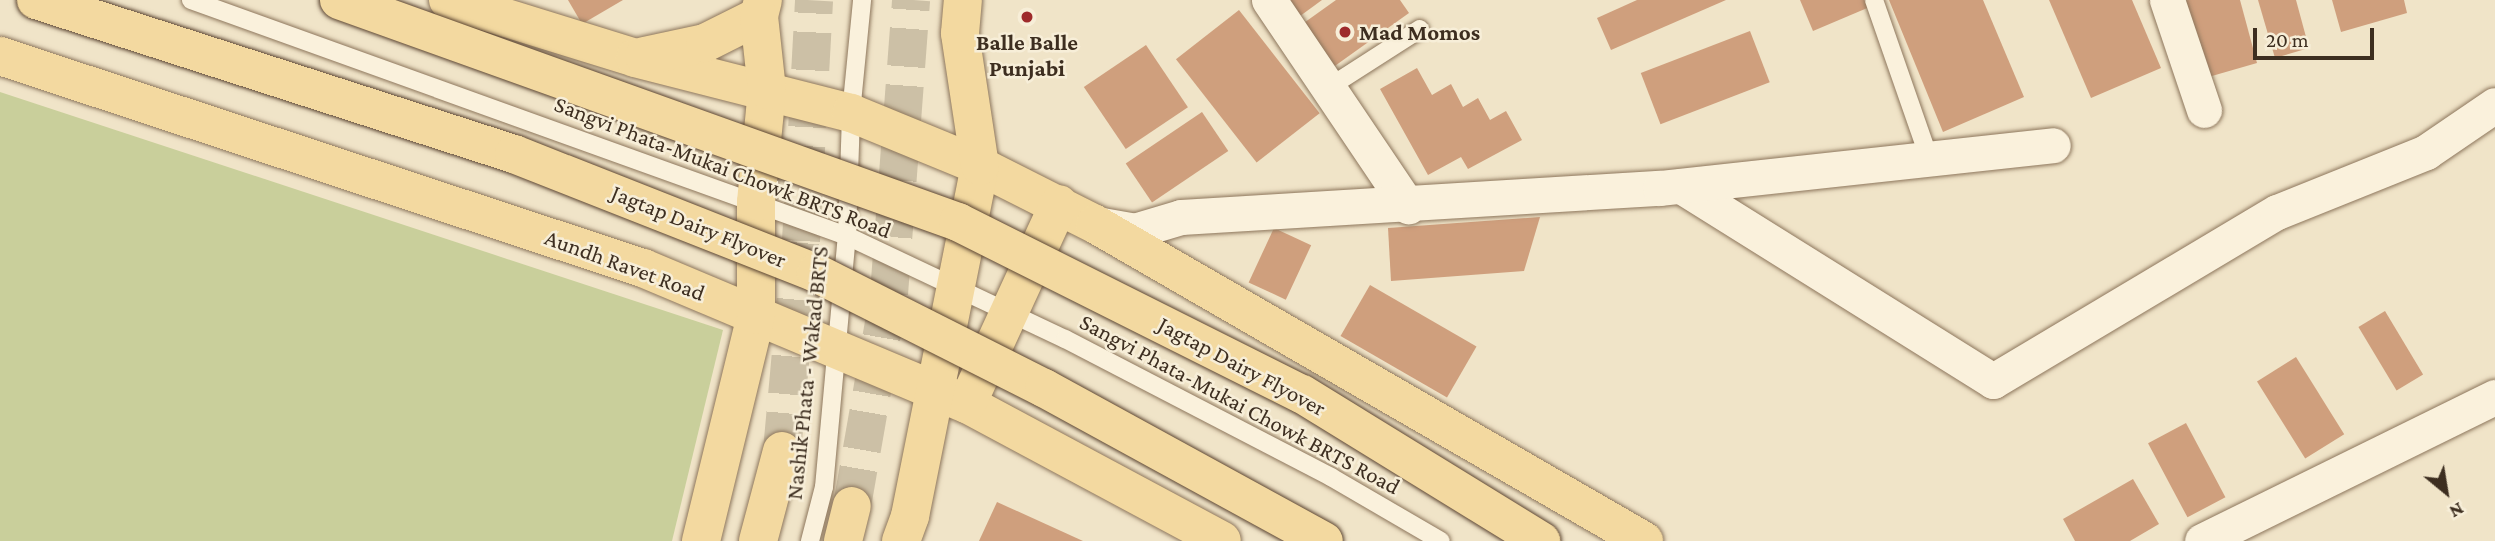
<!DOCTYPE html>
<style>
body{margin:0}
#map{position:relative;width:2495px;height:541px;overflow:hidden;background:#f0e4c8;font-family:"Crimson Pro",serif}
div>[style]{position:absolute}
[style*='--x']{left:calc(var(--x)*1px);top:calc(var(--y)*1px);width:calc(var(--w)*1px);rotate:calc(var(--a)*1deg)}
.green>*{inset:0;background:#c9cf9b}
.building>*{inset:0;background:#cf9f7d;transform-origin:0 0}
.primary-tunnel>*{height:38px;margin-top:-19px;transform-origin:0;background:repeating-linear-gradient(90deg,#ccc0a6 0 38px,transparent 0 57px)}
.roads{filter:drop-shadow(0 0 2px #8d765c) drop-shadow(0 0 2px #8d765c)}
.service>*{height:18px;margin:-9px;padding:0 9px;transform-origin:9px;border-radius:9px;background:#faf1dc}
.minor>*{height:35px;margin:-17.5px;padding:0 17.5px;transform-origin:17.5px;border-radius:17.5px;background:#faf1dc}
.primary>*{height:38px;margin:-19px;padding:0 19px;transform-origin:19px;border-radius:19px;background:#f3d9a0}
.bridges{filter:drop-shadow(0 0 2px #5b4430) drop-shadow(0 0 2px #5b4430)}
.primary-bridge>*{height:38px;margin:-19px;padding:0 19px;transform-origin:19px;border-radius:19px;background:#f3d9a0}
.dots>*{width:19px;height:19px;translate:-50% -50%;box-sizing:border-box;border:4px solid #f7eed8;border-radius:50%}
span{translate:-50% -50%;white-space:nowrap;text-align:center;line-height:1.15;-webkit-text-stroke:5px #f7eed8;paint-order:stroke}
.poi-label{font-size:23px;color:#3d2e20;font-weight:700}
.left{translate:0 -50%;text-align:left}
.street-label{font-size:23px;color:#3d2e20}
.north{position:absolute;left:2411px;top:457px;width:70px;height:70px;-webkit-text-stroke:5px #f7eed8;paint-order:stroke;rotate:150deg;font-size:19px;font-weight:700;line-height:28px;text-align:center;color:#3d2e20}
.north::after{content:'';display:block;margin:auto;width:24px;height:32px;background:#3d2e20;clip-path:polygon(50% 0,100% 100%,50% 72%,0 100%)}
.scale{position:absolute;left:2253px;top:28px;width:121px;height:32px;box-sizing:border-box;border:4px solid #3d2e20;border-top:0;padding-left:9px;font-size:21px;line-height:24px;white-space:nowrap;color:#3d2e20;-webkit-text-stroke:5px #f7eed8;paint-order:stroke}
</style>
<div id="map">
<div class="green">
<i style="clip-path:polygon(0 92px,723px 330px,672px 541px,0 541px)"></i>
</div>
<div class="building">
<i style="clip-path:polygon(568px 0,623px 0,582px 24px)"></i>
<i style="clip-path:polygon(1282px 0,1322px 0,1296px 19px)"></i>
<i style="clip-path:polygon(1336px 0,1400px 0,1409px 13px,1332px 68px,1301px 25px)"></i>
<i style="clip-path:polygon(1637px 0,1726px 0,1611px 50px,1597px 18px)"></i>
<i style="clip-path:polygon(1800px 0,1869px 0,1872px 6px,1813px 31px)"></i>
<i style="clip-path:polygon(1889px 0,1983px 0,2024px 97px,1943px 132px)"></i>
<i style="clip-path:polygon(2049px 0,2132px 0,2161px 68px,2091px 98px)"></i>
<i style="clip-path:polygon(2188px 0,2240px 0,2257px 63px,2198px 80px,2177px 3px)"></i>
<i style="clip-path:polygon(2258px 0,2296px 0,2309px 48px,2275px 58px)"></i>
<i style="clip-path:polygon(2332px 0,2404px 0,2407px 13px,2341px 32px)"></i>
<i style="left:1239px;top:10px;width:131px;height:80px;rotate:52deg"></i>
<i style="left:1750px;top:31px;width:55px;height:117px;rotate:69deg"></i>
<i style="left:1146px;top:45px;width:75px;height:75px;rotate:56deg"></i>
<i style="clip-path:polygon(1417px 68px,1432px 95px,1451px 84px,1463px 107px,1478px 98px,1490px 120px,1506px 111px,1522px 140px,1468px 169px,1461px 157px,1428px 175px,1380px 89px)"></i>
<i style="left:1202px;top:112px;width:47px;height:92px;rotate:56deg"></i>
<i style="clip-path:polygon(1540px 217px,1524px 271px,1391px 281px,1388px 228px)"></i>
<i style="left:1274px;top:228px;width:41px;height:60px;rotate:25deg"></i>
<i style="left:1370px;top:285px;width:123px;height:59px;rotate:30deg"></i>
<i style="left:2385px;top:311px;width:74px;height:31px;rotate:59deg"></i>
<i style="left:2296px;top:357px;width:91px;height:46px;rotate:58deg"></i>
<i style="left:2186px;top:423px;width:84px;height:43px;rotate:62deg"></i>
<i style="clip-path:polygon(2133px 479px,2159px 524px,2130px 541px,2075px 541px,2063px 519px)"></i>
<i style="clip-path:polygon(997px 502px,1083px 541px,979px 541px)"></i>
</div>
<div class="primary-tunnel">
<i style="--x:782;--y:451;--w:211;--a:-84.8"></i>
<i style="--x:801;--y:241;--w:241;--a:-86.9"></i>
<i style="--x:852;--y:506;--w:215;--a:-80.1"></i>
<i style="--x:889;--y:294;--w:295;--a:-85.7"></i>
</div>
<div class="roads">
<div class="service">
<i style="--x:191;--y:0;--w:697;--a:19.79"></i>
<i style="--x:847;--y:236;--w:241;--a:25.3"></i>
<i style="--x:1065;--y:339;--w:300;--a:27.4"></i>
<i style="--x:1331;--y:477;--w:127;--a:30.2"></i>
<i style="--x:1874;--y:0;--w:167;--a:70.8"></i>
<i style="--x:1328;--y:88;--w:109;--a:-32.7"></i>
<i style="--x:810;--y:541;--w:56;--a:-75.5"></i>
<i style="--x:824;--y:487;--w:252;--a:-84.8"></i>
<i style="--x:847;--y:236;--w:123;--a:-88.1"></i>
<i style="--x:851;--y:113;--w:114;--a:-84.4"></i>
</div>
<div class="minor">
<i style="--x:1269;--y:0;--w:249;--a:56"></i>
<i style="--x:2167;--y:0;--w:116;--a:71.4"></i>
<i style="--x:1681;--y:186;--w:368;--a:32"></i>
<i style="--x:1993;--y:381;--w:330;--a:-30.8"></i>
<i style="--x:2277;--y:212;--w:161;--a:-21.9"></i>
<i style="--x:2426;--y:152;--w:83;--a:-34.3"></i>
<i style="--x:1096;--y:224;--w:39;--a:10"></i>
<i style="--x:1134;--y:231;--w:49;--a:-16.6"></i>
<i style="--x:1181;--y:217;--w:480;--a:-3.5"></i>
<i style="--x:1660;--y:188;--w:395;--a:-6.2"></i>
<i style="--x:2202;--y:541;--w:326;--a:-26.2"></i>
</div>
<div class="primary">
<i style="--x:448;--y:0;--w:196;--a:17.2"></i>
<i style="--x:635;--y:58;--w:223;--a:14.3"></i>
<i style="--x:851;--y:113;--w:139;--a:22.3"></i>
<i style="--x:980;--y:166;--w:129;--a:26.8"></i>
<i style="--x:1095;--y:224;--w:634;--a:30"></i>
<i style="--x:0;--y:56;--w:677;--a:18.25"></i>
<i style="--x:643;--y:268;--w:351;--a:22.8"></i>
<i style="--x:967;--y:404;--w:289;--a:28.2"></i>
<i style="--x:644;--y:56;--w:62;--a:-12"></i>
<i style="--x:705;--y:43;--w:60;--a:-26.6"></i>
<i style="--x:759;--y:16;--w:16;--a:-76"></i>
<i style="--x:967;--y:404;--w:220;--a:-65.3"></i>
<i style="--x:701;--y:541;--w:233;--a:-76.3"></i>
<i style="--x:756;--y:315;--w:113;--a:-90"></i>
<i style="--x:756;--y:202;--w:113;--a:-84.4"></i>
<i style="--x:767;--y:90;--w:74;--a:-96.2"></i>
<i style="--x:758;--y:541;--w:93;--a:-75.1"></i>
<i style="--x:843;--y:541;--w:36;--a:-76"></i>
<i style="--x:901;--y:541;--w:27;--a:-70"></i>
<i style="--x:910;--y:516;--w:357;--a:-78.7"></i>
<i style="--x:980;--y:166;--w:134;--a:-98.6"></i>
<i style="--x:960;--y:33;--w:33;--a:-85"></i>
</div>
</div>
<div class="bridges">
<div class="primary-bridge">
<i style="--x:36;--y:0;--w:502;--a:17.86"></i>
<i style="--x:514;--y:154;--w:325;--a:21.5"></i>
<i style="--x:816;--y:273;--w:255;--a:26.8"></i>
<i style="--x:1044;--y:388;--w:319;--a:28.7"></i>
<i style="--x:339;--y:0;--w:658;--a:19.73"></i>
<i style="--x:958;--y:222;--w:385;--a:26.6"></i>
<i style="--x:1302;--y:394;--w:281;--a:31.6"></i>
</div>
</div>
<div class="dots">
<i style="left:1027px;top:17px;background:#9e2a2b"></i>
<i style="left:1345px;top:32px;background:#9e2a2b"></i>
</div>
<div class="poi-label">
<span class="left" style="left:1359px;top:32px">Mad Momos</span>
<span style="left:1027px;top:55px">Balle Balle<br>Punjabi</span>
</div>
<div class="street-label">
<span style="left:723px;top:167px;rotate:21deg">Sangvi Phata-Mukai Chowk BRTS Road</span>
<span style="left:699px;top:226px;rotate:22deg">Jagtap Dairy Flyover</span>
<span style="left:625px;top:265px;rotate:20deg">Aundh Ravet Road</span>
<span style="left:1242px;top:366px;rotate:28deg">Jagtap Dairy Flyover</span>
<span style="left:807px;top:373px;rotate:-84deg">Nashik Phata - Wakad BRTS</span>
<span style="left:1240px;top:404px;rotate:28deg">Sangvi Phata-Mukai Chowk BRTS Road</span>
</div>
<div class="north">N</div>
<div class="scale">20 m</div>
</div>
